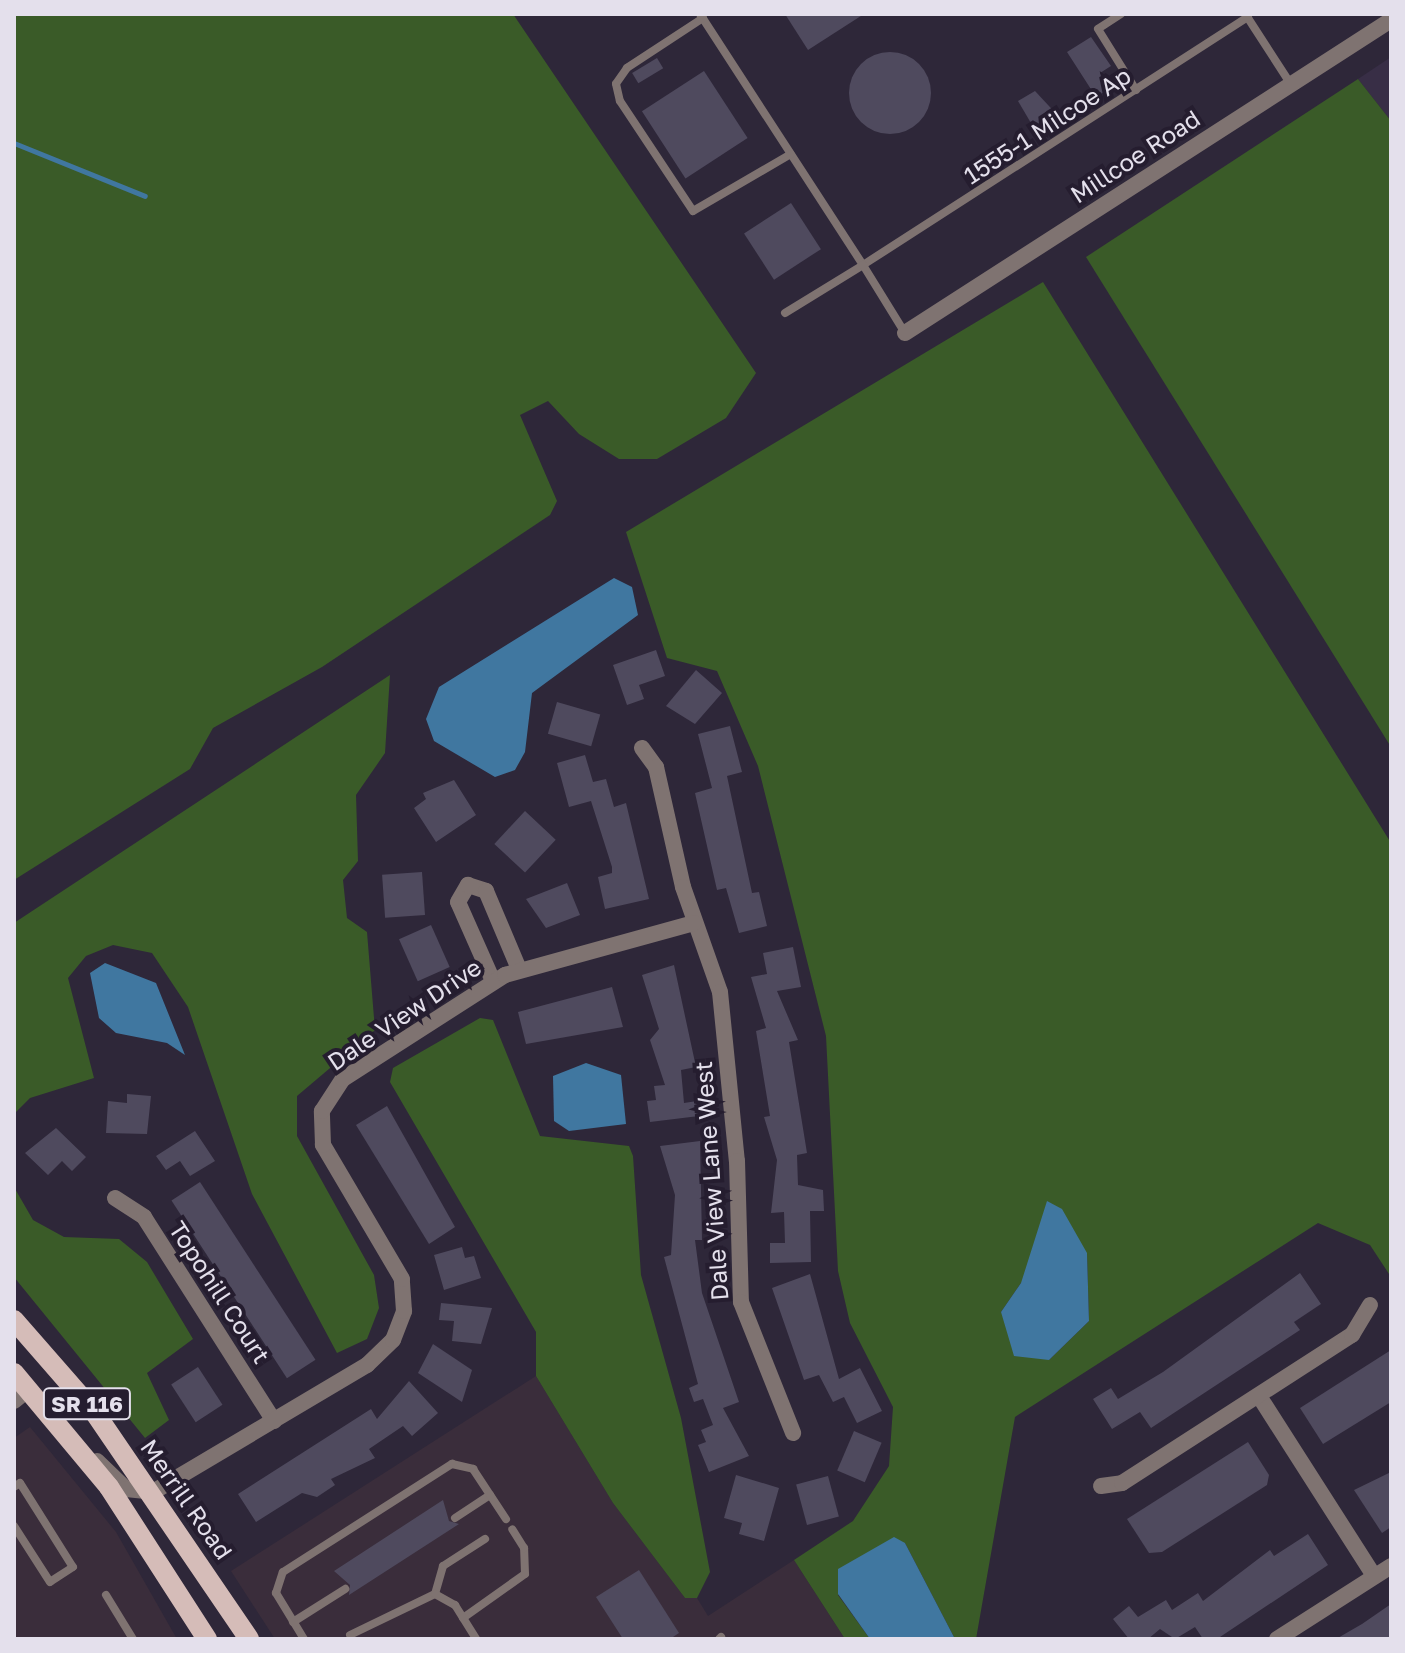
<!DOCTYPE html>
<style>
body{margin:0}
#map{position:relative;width:1405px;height:1653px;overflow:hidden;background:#2e2739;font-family:"Golos Text",sans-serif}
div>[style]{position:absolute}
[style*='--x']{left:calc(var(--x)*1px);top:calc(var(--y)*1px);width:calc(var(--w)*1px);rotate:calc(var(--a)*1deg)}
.commercial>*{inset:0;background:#3a2d3b}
.built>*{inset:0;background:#382e46}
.forest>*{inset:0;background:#3a5b28}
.water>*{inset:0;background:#4077a0}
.stream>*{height:5px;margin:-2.5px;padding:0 2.5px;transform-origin:2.5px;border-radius:2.5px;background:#4077a0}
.building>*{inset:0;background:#4f4a5e;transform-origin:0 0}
.round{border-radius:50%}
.lane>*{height:8px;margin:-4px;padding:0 4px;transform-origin:4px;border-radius:4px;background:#7f7371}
.street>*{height:16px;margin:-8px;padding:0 8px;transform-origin:8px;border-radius:8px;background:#7f7371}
.primary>*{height:20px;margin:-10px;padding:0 10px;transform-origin:10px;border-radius:10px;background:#d5bcb8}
span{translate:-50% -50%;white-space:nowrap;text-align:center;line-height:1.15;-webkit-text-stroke:8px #251d2f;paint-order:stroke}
.shield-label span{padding:2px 6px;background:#251d2f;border:2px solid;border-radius:6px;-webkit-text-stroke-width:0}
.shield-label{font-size:22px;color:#e4e0ec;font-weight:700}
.street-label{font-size:24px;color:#e4e0ec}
.frame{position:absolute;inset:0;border:16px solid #e4e0ec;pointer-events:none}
</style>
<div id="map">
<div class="commercial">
<i style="clip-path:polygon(536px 1376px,613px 1503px,685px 1598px,697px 1598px,708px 1616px,794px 1560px,845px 1639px,275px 1639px,231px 1571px)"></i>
<i style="clip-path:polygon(30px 1427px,116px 1532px,177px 1639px,14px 1639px,14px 1438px)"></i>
</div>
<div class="built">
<i style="clip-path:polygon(1391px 57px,1391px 121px,1358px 79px)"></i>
</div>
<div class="forest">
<i style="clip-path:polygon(14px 14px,513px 14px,756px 373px,726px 418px,657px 459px,619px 459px,579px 434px,548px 401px,520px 415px,557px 501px,550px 515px,322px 667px,213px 728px,190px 769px,14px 880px)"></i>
<i style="clip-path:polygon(1358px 79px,1391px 121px,1391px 747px,1086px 257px)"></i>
<i style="clip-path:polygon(evenodd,1043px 282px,1391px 843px,1391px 1277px,1370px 1245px,1318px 1223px,1015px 1417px,976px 1639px,955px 1639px,905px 1543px,838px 1595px,870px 1639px,845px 1639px,794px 1560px,853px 1521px,889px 1466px,893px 1407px,850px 1323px,838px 1271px,826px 1036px,758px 766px,717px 671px,667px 658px,626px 532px,1043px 282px,1087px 1253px,1089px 1321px,1049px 1360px,1001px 1312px,1021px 1283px,1087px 1253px)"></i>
<i style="clip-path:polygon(390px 675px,385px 753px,356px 795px,358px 861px,343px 880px,347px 918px,367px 932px,375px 1030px,297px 1096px,297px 1136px,374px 1275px,379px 1308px,367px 1339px,337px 1353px,252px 1194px,188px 1007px,152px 953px,113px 945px,86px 956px,68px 978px,94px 1078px,30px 1098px,14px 1114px,14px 923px)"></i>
<i style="clip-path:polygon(480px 1018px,493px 1020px,540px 1136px,629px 1146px,633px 1156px,641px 1275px,681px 1418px,710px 1572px,697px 1598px,685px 1598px,613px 1503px,536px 1376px,536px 1332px,390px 1082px,393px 1068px)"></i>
<i style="clip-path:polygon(14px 1187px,33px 1220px,64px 1237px,119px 1239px,147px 1262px,193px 1339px,147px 1373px,169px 1420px,145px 1438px,14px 1277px)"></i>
</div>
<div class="water">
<i style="clip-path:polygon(614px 578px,632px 587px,638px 615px,532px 693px,525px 752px,515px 770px,495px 777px,434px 741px,426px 719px,439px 687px)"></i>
<i style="clip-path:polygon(105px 963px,156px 983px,185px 1055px,167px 1043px,116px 1033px,99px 1018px,90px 973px)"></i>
<i style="clip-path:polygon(586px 1063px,621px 1075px,626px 1124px,569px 1131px,554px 1121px,553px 1076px)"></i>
<i style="clip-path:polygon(1047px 1201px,1062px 1209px,1087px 1253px,1089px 1321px,1049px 1360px,1014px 1356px,1001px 1312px,1021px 1283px)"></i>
<i style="clip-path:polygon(894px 1537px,905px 1543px,955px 1639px,870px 1639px,838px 1594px,838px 1569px)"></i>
</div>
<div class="stream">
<i style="--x:14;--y:143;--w:141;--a:22"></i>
</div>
<div class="building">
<i style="clip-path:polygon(785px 14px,864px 14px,808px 50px)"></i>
<i style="clip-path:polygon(1091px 37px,1111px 66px,1100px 73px,1110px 88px,1096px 97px,1067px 52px)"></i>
<i class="round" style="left:849px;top:52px;width:82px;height:82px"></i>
<i style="left:657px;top:58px;width:12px;height:29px;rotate:59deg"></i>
<i style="left:704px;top:71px;width:80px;height:74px;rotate:57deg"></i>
<i style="clip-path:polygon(1035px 91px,1062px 120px,1038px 135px,1018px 101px)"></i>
<i style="left:791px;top:203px;width:55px;height:56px;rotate:57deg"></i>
<i style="clip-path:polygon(656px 650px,665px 676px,639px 685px,644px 699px,627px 705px,613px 665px)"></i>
<i style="clip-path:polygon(696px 670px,722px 693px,695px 724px,666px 706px)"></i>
<i style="left:557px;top:702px;width:45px;height:33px;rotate:16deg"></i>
<i style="clip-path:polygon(730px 726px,742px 772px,727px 776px,752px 893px,759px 892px,767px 926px,739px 933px,726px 888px,717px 890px,695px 793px,712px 788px,698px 734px)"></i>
<i style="clip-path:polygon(585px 755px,593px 782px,606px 779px,614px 807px,626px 803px,649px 899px,605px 909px,598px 877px,612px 873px,612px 867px,591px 801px,569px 807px,557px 763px)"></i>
<i style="clip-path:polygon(454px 780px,476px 815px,436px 842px,414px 808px,426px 799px,423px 793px)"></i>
<i style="left:525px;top:811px;width:42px;height:45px;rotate:43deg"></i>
<i style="left:422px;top:872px;width:43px;height:40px;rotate:86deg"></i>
<i style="clip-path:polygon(567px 883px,580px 915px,546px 928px,526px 899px)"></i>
<i style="left:431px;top:925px;width:46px;height:35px;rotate:66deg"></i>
<i style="clip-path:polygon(793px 947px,801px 987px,777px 991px,798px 1040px,789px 1042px,807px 1153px,797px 1155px,798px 1185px,823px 1190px,824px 1211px,810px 1211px,811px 1262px,770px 1263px,770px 1243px,785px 1243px,784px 1212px,771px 1213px,777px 1160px,764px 1117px,770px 1116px,756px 1031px,766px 1028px,751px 977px,767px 974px,763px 953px)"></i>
<i style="clip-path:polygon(674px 965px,696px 1067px,681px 1070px,684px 1103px,697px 1101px,699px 1116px,650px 1122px,647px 1101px,656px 1100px,654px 1086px,665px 1085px,650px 1040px,659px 1029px,642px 975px)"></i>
<i style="clip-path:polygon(612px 987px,623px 1027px,526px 1044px,518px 1012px)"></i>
<i style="clip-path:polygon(127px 1094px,151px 1096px,147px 1134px,106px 1133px,108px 1101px,127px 1103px)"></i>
<i style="clip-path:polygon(387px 1106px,455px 1227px,429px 1244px,356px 1125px)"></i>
<i style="clip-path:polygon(56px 1128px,86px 1157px,72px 1171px,62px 1161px,48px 1175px,25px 1153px)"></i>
<i style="clip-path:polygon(195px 1131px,215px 1161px,190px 1176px,180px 1161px,166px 1170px,156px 1156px)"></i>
<i style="clip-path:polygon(700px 1141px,702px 1240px,695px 1240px,702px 1293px,739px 1402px,723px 1408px,749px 1456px,709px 1472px,698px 1445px,706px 1442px,701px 1430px,713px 1425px,703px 1399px,694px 1402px,689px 1388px,698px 1384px,664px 1257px,671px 1255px,675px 1195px,660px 1146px)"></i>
<i style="left:200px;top:1182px;width:212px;height:34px;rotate:57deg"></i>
<i style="clip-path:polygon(462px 1247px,465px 1258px,474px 1256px,481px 1278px,444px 1290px,434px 1255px)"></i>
<i style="clip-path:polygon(1300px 1273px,1321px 1304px,1294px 1322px,1300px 1330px,1151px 1428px,1140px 1412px,1112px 1429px,1093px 1399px,1111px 1388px,1118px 1399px,1163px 1372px)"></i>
<i style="clip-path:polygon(810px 1274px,839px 1379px,860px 1368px,882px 1411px,857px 1423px,844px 1397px,833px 1402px,819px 1375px,804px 1380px,772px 1288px)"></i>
<i style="clip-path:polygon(441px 1303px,492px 1308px,481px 1344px,452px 1341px,454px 1321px,439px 1320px)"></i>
<i style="clip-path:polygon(433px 1344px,472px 1370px,462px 1402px,418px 1373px)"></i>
<i style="clip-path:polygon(1391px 1350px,1391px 1402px,1323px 1444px,1300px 1408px)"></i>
<i style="left:198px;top:1367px;width:45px;height:32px;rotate:57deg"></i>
<i style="clip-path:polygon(409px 1381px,438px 1413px,412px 1436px,403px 1426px,369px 1449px,375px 1458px,331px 1479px,335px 1485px,317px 1497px,302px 1493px,256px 1522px,238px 1494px,371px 1409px,377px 1419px)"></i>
<i style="left:854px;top:1431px;width:30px;height:43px;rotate:23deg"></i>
<i style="clip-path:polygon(1248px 1442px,1269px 1475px,1267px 1485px,1162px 1552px,1149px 1553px,1127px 1519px)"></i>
<i style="clip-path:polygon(1391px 1472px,1391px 1527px,1382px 1533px,1354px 1490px)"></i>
<i style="clip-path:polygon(736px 1475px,779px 1488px,764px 1541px,739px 1534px,742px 1523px,724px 1518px)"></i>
<i style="left:828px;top:1476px;width:42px;height:33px;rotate:75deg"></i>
<i style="clip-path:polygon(443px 1500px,449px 1521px,459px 1524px,349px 1595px,350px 1585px,334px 1571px)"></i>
<i style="clip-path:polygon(1308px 1534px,1328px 1565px,1217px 1639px,1203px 1639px,1195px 1627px,1175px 1639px,1160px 1629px,1148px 1639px,1129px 1639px,1113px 1619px,1129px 1606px,1138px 1617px,1166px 1600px,1172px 1610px,1198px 1593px,1203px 1601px,1270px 1550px,1274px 1556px)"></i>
<i style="clip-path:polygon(639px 1570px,679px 1633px,670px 1639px,623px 1639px,596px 1597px)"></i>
<i style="clip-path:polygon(1391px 1604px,1391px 1639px,1336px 1639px,1362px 1624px)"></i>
</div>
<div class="lane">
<i style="--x:700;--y:14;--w:299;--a:57"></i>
<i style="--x:863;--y:265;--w:458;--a:-32.8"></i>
<i style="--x:1121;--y:14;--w:27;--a:147"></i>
<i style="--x:1098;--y:29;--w:72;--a:58.1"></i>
<i style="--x:1246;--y:15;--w:81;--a:57.1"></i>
<i style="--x:703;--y:18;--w:91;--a:146.7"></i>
<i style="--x:627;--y:68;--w:19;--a:125"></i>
<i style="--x:616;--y:84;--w:17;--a:77"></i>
<i style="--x:620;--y:101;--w:132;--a:56.4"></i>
<i style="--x:693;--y:211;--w:113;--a:-30.2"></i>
<i style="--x:785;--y:313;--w:92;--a:-31.6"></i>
<i style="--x:863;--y:265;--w:80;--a:58.3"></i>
<i style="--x:14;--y:1487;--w:7;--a:-34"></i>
<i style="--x:20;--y:1483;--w:99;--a:57.8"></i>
<i style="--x:73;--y:1567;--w:27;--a:147"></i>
<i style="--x:50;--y:1582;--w:67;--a:-122.7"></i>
<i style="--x:455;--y:1518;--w:42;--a:-33.3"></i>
<i style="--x:435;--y:1594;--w:29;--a:-74"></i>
<i style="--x:443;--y:1566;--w:50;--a:-32.7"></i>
<i style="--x:106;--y:1595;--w:52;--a:58.5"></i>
<i style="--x:463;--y:1618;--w:76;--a:-35.4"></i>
<i style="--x:525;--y:1574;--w:26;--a:-92"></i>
<i style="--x:524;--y:1548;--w:22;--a:-122"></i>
<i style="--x:293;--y:1622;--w:62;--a:-32.4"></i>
<i style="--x:350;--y:1635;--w:94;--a:-25.8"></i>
<i style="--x:435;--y:1594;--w:23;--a:29"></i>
<i style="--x:455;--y:1605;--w:40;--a:58"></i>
<i style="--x:304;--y:1639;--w:54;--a:-121.3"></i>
<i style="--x:276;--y:1593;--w:22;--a:-72"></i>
<i style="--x:283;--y:1572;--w:201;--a:-32.6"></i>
<i style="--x:452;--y:1464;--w:22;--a:13"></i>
<i style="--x:473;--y:1469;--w:60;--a:56.6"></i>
<i style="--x:719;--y:1639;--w:3;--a:-45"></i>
</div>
<div class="street">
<i style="--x:905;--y:333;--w:578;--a:-32.78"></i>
<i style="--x:642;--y:748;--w:24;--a:54"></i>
<i style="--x:656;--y:767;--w:123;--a:77.3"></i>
<i style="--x:683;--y:887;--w:111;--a:70.6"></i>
<i style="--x:720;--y:992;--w:170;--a:84.3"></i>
<i style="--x:737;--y:1161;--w:141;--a:88.4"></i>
<i style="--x:741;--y:1302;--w:141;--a:68.3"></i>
<i style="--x:493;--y:981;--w:86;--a:-113.9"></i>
<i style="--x:458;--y:902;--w:20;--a:-60"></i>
<i style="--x:468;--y:885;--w:19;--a:18"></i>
<i style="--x:486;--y:891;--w:85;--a:67.1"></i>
<i style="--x:115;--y:1198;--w:35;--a:33"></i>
<i style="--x:144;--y:1217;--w:242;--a:57.5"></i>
<i style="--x:1259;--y:1396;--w:214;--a:57.4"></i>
<i style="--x:14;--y:1401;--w:19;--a:-39"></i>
<i style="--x:97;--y:1461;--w:40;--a:44"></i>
<i style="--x:126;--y:1489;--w:27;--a:6"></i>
<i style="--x:153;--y:1492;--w:249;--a:-30.7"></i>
<i style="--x:367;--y:1365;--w:36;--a:-44"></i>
<i style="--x:393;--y:1340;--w:31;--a:-69"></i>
<i style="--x:404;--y:1311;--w:32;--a:-94"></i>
<i style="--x:402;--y:1279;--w:156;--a:-120.5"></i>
<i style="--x:323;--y:1145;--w:34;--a:-92"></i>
<i style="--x:322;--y:1111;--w:38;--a:-57"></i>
<i style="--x:343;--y:1079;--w:193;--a:-32.7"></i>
<i style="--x:505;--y:975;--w:196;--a:-15.4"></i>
<i style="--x:1101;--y:1486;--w:21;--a:-8"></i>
<i style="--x:1122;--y:1483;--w:274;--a:-32.8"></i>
<i style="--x:1352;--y:1335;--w:35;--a:-59"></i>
<i style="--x:1277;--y:1639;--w:135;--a:-32.6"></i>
</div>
<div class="primary">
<i style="--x:14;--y:1320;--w:123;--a:48.9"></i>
<i style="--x:95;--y:1413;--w:273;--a:55.7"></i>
<i style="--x:14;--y:1373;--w:148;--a:50.2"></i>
<i style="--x:109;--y:1487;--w:181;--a:57.2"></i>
</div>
<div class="shield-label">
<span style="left:87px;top:1404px">SR 116</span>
</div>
<div class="street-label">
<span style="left:1047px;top:125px;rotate:-33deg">1555-1 Milcoe Ap</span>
<span style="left:1135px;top:156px;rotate:-33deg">Millcoe Road</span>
<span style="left:404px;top:1014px;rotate:-34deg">Dale View Drive</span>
<span style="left:711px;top:1181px;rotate:-94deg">Dale View Lane West</span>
<span style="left:220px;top:1292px;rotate:57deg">Topohill Court</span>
<span style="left:187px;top:1499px;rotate:55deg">Merrill Road</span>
</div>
<div class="frame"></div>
</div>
